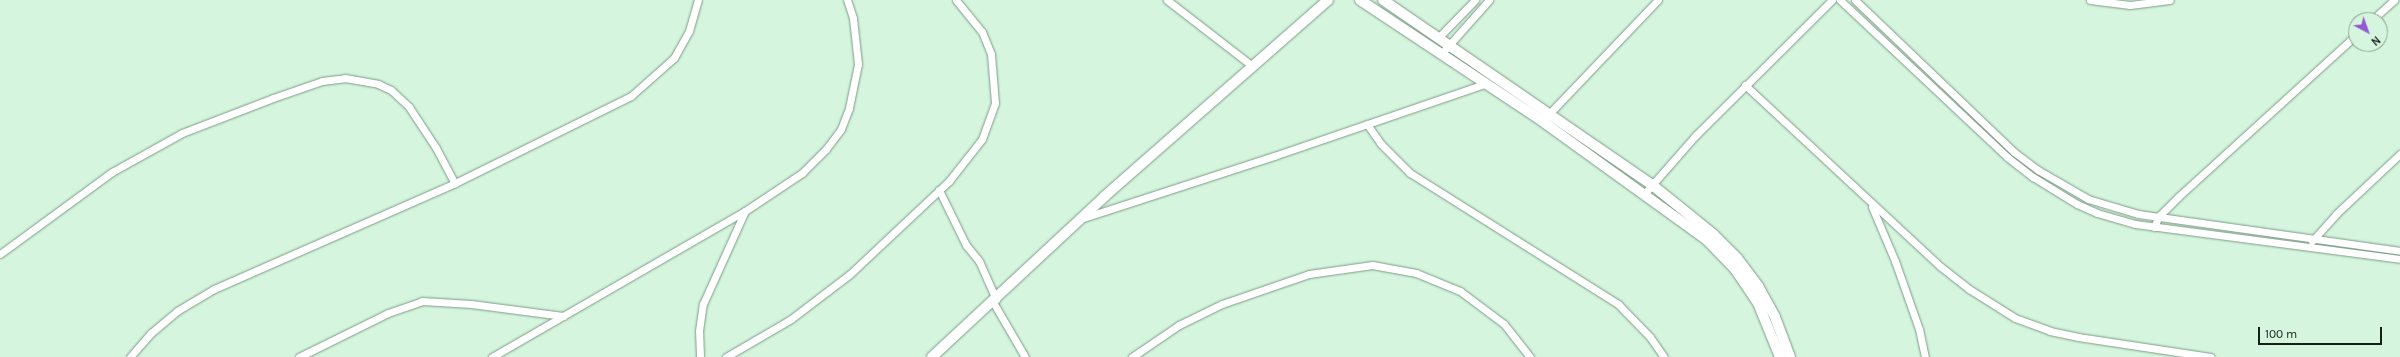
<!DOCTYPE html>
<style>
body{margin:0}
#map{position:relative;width:2400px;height:357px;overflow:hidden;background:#d5f5de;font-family:Karla,sans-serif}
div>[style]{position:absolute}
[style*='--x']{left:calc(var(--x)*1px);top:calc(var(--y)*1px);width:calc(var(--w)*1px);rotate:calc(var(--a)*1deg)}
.roads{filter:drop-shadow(0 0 1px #7e9b87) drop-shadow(0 0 1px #7e9b87)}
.street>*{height:7px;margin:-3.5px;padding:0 3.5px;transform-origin:3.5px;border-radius:3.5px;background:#fff}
.secondary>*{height:10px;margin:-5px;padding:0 5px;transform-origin:5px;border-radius:5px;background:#fff}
span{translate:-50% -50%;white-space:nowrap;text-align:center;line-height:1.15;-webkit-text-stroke:4px #d5f5de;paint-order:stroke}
.north{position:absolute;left:2348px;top:12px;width:40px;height:40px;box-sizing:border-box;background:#d5f5de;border:1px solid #889f8e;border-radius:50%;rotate:139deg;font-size:11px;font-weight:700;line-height:16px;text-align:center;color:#141f17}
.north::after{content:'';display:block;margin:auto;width:14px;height:18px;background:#9459d0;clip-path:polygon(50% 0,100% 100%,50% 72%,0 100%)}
.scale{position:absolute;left:2258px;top:327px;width:124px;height:18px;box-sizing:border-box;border:2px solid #141f17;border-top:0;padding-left:5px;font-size:12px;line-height:14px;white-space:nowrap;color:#141f17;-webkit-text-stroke:3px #d5f5de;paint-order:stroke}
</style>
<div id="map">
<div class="roads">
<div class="street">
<i style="--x:1167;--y:0;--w:106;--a:37.7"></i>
<i style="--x:1840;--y:0;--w:229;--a:43.2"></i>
<i style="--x:2007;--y:157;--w:33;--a:38"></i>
<i style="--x:2033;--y:177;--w:52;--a:31.5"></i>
<i style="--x:2077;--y:204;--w:22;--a:24"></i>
<i style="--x:2097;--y:213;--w:40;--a:16"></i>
<i style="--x:2135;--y:224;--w:267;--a:7.5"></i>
<i style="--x:1855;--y:0;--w:220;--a:43.7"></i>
<i style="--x:2014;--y:152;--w:30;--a:37"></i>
<i style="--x:2038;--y:170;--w:58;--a:30.1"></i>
<i style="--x:2088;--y:199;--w:52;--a:16.7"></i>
<i style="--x:2138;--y:214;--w:265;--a:8"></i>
<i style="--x:2090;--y:0;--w:40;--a:7.1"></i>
<i style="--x:2130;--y:5;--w:40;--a:-7.1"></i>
<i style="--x:2372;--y:20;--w:30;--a:-42"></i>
<i style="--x:1438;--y:38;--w:53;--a:-45.8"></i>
<i style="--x:1442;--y:53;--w:71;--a:-48.4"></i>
<i style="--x:1745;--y:85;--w:267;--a:42.9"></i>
<i style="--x:1941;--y:267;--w:36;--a:38"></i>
<i style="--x:1969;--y:289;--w:54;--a:32.2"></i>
<i style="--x:2015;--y:318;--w:37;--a:20"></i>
<i style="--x:2050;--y:331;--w:29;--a:12"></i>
<i style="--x:2078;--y:337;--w:134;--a:8.6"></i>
<i style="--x:1546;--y:117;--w:162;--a:-46.3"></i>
<i style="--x:1367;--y:124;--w:24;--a:55"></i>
<i style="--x:1381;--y:144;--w:41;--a:45"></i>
<i style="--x:1410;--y:173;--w:246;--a:32.2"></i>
<i style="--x:1618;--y:304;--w:46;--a:45.9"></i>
<i style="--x:1650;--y:337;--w:24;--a:55"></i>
<i style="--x:939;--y:190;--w:61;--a:63.9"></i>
<i style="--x:966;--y:245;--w:21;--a:51"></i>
<i style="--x:979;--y:261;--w:42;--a:65.9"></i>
<i style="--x:1645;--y:193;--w:77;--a:-48.7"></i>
<i style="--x:1696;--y:135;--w:192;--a:-44.8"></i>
<i style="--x:1872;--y:207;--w:59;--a:66.9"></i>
<i style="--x:1895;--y:261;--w:72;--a:70.6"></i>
<i style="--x:1919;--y:329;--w:29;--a:78"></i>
<i style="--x:1083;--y:218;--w:201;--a:-18"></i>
<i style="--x:1274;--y:156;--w:225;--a:-18.9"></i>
<i style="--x:2154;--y:227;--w:12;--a:-66"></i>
<i style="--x:2159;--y:216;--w:27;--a:-45"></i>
<i style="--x:2178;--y:197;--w:241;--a:-42.3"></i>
<i style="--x:2312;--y:241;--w:36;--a:-48"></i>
<i style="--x:2336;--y:214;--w:88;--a:-43.2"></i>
<i style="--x:0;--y:254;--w:139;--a:-36.2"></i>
<i style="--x:112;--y:172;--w:80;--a:-29.1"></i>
<i style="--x:182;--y:133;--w:97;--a:-21"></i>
<i style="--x:273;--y:98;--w:52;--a:-19.1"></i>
<i style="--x:322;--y:81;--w:23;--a:-7"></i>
<i style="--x:345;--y:78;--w:34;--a:10"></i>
<i style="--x:378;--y:84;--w:14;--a:25"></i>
<i style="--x:391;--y:90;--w:25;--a:43"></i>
<i style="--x:409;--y:107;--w:49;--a:56.6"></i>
<i style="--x:436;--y:148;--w:40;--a:62"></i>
<i style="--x:993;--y:302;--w:64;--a:59.8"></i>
<i style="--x:130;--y:357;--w:32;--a:-49"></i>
<i style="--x:151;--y:333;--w:34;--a:-40"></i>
<i style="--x:177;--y:311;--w:43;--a:-30.7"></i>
<i style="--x:214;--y:289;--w:263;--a:-23.7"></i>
<i style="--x:455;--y:183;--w:196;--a:-26.3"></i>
<i style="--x:631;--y:96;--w:57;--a:-41.5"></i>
<i style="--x:674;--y:58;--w:31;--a:-61"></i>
<i style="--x:689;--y:31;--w:32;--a:-74"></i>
<i style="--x:299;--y:357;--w:99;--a:-26.3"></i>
<i style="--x:388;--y:313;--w:36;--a:-19"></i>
<i style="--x:422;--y:301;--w:49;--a:3.5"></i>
<i style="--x:471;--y:304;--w:93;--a:7.4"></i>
<i style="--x:492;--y:357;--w:292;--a:-30"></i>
<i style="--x:745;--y:211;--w:69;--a:-33.7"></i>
<i style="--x:802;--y:173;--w:34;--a:-45"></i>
<i style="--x:826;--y:149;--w:25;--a:-53"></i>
<i style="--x:841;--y:129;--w:22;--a:-69"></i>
<i style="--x:849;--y:108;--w:45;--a:-78.4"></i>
<i style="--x:858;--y:64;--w:46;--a:-96.2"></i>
<i style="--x:853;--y:18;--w:19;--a:-108"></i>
<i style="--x:700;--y:357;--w:26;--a:-92"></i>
<i style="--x:699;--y:331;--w:27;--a:-82"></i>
<i style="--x:703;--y:304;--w:102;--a:-65.7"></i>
<i style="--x:726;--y:357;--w:75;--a:-30.3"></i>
<i style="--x:791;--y:319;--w:74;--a:-37.3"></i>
<i style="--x:850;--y:274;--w:136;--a:-43.2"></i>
<i style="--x:949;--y:181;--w:53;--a:-51.8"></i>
<i style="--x:982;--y:139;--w:38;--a:-70"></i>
<i style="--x:995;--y:103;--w:49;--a:-94.7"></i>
<i style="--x:991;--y:54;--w:24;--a:-112"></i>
<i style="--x:982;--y:32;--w:41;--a:-129.1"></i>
<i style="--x:1132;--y:357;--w:57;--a:-34.2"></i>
<i style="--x:1179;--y:325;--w:48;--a:-26"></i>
<i style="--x:1222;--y:304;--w:92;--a:-19"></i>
<i style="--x:1309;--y:274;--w:64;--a:-8.1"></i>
<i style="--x:1372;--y:265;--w:45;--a:10.3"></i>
<i style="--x:1416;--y:273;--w:48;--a:22.2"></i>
<i style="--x:1460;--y:291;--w:55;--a:36.9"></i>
<i style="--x:1504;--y:324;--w:42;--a:51.8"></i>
</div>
<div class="secondary">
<i style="--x:1360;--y:0;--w:219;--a:33.6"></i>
<i style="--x:1542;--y:121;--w:203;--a:35.8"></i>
<i style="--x:1707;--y:240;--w:40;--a:46"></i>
<i style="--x:1735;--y:269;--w:41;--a:55.9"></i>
<i style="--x:1758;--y:303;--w:58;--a:67.8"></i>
<i style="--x:1383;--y:0;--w:325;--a:34.5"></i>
<i style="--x:1651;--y:184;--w:80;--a:38.9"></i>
<i style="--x:1713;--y:234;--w:34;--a:45"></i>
<i style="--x:1737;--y:258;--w:35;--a:53"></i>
<i style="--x:1758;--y:286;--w:35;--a:61"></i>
<i style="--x:1775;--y:317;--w:43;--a:69.4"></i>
<i style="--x:932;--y:357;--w:236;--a:-42.9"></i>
<i style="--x:1105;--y:196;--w:297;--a:-41.3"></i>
</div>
</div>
<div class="north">N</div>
<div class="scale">100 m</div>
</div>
